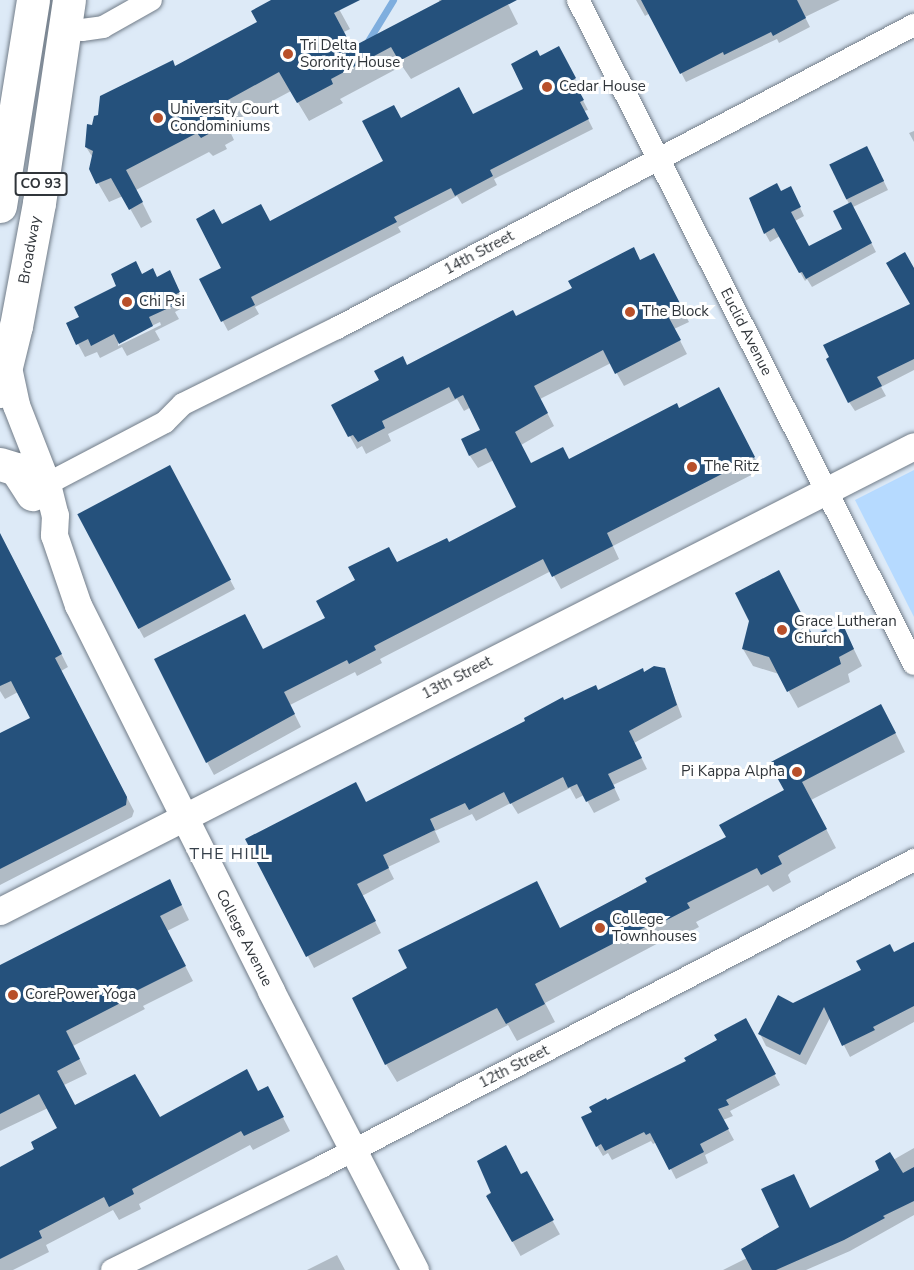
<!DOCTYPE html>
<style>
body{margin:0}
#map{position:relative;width:914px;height:1270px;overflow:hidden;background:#ddeaf7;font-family:"Nunito Sans",sans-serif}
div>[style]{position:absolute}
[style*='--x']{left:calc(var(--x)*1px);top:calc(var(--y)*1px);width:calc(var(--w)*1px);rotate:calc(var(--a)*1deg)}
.green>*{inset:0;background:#b6daff}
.shadow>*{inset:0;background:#0003;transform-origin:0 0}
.stream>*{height:7px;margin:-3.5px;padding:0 3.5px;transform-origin:3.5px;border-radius:3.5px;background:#7faede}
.building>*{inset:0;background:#25517c;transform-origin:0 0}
.roads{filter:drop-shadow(0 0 2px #717c88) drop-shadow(0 0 2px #717c88)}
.minor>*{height:22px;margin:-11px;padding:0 11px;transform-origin:11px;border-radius:11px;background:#fff}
.tertiary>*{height:27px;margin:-13.5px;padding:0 13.5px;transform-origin:13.5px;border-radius:13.5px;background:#fff}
.primary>*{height:33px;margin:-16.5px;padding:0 16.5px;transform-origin:16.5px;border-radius:16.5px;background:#fff}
.dots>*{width:16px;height:16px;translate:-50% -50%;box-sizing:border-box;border:3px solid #fff;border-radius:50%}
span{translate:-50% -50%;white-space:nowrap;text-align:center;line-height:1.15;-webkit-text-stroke:6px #fff;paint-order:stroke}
.shield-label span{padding:2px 4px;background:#fff;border:2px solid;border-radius:4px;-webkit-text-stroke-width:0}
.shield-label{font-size:14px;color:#30353a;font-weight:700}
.poi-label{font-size:15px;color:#30353a}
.left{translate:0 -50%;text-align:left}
.right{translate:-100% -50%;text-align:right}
.street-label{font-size:15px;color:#30353a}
.neighbourhood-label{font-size:16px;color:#36404b;letter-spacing:1.5px}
</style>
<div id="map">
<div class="green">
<i style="clip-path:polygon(914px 470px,914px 617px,855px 500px)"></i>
</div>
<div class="shadow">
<i style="clip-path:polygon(274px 0,334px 0,350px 29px,344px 32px,352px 48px,440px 3px,439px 0,506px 0,518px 24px,411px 79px,402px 66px,340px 99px,343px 103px,309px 121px,291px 91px,227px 125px,234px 140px,225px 145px,227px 149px,213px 156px,209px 152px,136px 190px,152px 222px,141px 228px,123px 196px,109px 202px,98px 183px,91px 169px,93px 158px,86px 147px,93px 127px,175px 67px,259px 23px)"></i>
<i style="clip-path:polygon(636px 0,840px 0,805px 17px,810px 27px,779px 43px,777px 39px,686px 82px,650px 13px,645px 16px)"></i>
<i style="clip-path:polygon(564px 57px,580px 88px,577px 89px,588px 110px,584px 111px,593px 129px,494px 179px,497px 185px,462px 204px,457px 196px,398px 227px,401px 232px,255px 307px,259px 314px,228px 331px,201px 280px,223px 269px,222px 226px,269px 223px,385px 162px,401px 120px,473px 116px,525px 89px,539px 58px)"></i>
<i style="clip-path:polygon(914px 131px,914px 142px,909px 133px)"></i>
<i style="clip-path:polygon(872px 157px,888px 190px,853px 207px,876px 252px,812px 287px,807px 279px,805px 281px,780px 236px,770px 242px,765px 233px,781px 193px,795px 197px,804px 216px,795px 221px,808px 248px,844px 230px,849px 204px,831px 165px)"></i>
<i style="clip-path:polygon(640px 262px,661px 267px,689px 322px,674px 329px,687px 354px,624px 386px,611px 363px,540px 399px,554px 426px,521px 445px,531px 465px,569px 460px,679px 410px,726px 402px,761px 470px,613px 546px,619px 559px,561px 589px,551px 571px,380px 659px,382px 663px,357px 676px,355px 672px,290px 705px,301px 727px,214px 775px,207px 762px,263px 650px,327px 618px,397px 564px,448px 544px,518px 508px,494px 460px,478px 468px,470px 456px,463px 440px,482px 431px,471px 407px,464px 411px,457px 399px,388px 434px,391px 441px,366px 454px,362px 446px,357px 449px,333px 406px,407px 367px)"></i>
<i style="clip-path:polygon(914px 271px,914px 370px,881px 387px,886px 396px,855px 411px,849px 402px,912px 304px)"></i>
<i style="clip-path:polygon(evenodd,142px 275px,176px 285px,186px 306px,175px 312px,179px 319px,155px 331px,160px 340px,127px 356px,122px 347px,100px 358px,97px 352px,85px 357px,78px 344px,81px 317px,142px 275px,160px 322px,161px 325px,118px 346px,118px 342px,160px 322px)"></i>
<i style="clip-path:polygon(174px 475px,235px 589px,144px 638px,139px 629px)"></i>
<i style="clip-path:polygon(0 545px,11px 555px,68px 667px,61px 671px,134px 811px,132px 817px,0 885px,0 744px,32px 719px,18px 692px,5px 699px,0 691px)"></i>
<i style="clip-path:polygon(844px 629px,862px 666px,848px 674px,850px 682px,798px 708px,779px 674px,753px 666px,743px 649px,829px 637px)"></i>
<i style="clip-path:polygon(664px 669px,682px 717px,634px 743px,647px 769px,613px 785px,620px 800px,594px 813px,584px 795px,576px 799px,570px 788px,518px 814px,511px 803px,476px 821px,472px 814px,435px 831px,440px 842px,388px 867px,394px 879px,362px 896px,381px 933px,314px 968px,247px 839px,366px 803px,564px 702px)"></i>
<i style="clip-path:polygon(891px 724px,905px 752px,811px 800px,836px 848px,791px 872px,788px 875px,791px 882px,773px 892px,768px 885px,696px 922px,699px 927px,668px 943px,666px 939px,545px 1003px,555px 1022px,517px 1041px,508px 1025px,397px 1082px,386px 1064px,561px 929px,728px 837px,786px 791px)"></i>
<i style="clip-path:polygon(177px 895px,189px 920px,167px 931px,193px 981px,143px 1006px,145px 1009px,73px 1046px,87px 1074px,64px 1085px,75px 1107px,159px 1119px,258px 1092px,275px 1102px,290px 1131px,253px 1150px,250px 1145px,139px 1204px,141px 1209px,119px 1220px,113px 1210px,46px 1245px,49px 1252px,13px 1270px,0 1270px,0 1178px,59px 1128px,48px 1108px,0 1131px,0 967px)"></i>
<i style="clip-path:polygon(914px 944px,914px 1022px,850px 1057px,830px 1018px,806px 1065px,766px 1046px,760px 1034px,793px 1005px)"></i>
<i style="clip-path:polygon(745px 1020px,780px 1085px,730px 1111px,733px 1116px,723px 1120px,734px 1140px,705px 1155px,708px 1163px,676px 1179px,657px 1142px,653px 1144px,651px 1141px,612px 1160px,608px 1153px,603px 1156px,597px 1146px,607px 1102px,688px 1061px)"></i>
<i style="clip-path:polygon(914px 1148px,914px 1215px,850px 1251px,806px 1270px,723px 1270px,747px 1258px,810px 1209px,881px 1171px,893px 1160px)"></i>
<i style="left:526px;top:1173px;width:70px;height:45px;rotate:61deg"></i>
<i style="clip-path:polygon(337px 1255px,345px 1270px,307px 1270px)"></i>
</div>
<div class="stream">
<i style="--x:368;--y:41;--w:48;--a:-58.6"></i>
</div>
<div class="building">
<i style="clip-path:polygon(271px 0,360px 0,334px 13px,352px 47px,442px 0,517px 0,399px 61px,391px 47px,331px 79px,333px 84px,297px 103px,279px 72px,217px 106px,225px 121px,216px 125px,218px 129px,201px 138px,197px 133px,126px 170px,143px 202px,129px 210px,111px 178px,96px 184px,89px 169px,93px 151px,85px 147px,87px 124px,92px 125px,94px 116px,98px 115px,100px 96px,173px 60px,175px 66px,257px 22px,251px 11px)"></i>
<i style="clip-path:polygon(641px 0,797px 0,806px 18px,773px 36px,771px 32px,724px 55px,723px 52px,680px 74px)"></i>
<i style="clip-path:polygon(559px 46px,576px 78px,573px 80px,584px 100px,580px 102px,589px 119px,490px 170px,493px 176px,455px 196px,451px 188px,394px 217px,397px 222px,251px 297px,255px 305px,221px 322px,199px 279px,221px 268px,196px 219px,214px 209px,222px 224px,261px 204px,270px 221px,383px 161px,362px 121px,394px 105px,401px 118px,459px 87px,473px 114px,523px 89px,511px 64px,537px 50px,540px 56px)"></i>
<i style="left:867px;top:146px;width:39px;height:42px;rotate:64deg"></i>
<i style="clip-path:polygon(777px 183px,781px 191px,791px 186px,801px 207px,791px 212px,809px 246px,842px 229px,833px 211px,851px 202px,872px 243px,806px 279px,802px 272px,799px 273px,774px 228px,764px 234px,749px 198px)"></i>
<i style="clip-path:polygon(634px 247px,640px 260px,654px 253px,683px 309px,668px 316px,681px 340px,615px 374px,603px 350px,534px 386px,548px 413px,515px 432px,531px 463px,563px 447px,569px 459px,677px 403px,679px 408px,719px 387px,755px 457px,607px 533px,613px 546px,552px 577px,543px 559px,374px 646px,376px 650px,349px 664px,347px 660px,284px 692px,295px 714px,206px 763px,154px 659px,245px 614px,263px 649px,325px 618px,316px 601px,355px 580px,348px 567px,389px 547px,397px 562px,447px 538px,449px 542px,516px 507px,486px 448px,469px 456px,461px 439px,480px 430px,463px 395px,455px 399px,449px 387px,382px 421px,385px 428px,358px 442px,353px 435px,348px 437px,331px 405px,379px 380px,374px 371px,403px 356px,407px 365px,513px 310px,516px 316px,572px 288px,568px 281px)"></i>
<i style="clip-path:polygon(905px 252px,914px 268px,914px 359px,877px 377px,882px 386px,848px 403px,826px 359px,829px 357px,823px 345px,910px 304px,886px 263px)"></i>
<i style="clip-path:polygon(136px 261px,142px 274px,153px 268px,157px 277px,170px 270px,180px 292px,169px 298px,173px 306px,149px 317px,153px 326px,119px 344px,114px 334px,91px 346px,88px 339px,76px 345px,66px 323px,79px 317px,74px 307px,116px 286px,111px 274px)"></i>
<i style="left:170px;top:465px;width:130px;height:105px;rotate:62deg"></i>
<i style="clip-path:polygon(0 533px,62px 654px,55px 658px,127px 797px,126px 805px,0 869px,0 733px,30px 718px,11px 681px,0 686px)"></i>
<i style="clip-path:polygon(779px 570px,813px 636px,826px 629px,829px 635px,844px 627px,854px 649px,839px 657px,841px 664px,787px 692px,769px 657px,742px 649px,749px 621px,735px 593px)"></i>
<i style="clip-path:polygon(654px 666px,665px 668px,677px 705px,629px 731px,642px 758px,608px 774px,615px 788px,586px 802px,577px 784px,568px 788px,563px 777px,510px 804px,504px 792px,469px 810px,465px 803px,430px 819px,435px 830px,383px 855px,389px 868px,357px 884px,376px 921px,306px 957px,245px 839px,356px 782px,366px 802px,525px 721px,524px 718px,563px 697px,564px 700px,596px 685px,598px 690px,643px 668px,644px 672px)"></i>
<i style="clip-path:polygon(881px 704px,896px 733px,802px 782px,827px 829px,781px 854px,778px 856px,782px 864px,761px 875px,757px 868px,687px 903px,690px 908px,657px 925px,655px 922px,535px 984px,545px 1004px,506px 1024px,497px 1008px,385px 1065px,352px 998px,407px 968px,398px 950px,537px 881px,560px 928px,647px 882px,645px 878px,726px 837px,719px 825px,784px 790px,769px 763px)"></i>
<i style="clip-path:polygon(170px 879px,182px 905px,160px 916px,186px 966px,136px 991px,138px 994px,66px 1031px,80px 1059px,57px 1071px,75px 1105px,135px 1074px,160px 1117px,247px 1069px,258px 1091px,268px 1086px,284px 1117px,244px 1136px,241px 1131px,132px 1189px,134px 1194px,109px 1207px,104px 1197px,39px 1231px,42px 1238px,0 1259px,0 1167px,34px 1149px,31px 1142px,57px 1128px,39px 1094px,0 1114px,0 965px)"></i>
<i style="clip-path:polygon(914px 942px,914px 1006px,873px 1027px,875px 1030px,842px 1046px,824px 1007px,800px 1055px,758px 1034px,778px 995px,793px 1003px,861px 970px,856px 961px,890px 944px,894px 952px)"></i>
<i style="clip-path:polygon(746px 1018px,776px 1074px,726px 1100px,729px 1105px,718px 1109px,729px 1129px,700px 1144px,704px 1152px,669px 1170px,650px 1133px,646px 1135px,644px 1132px,605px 1151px,601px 1144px,596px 1147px,581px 1117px,592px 1112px,589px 1107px,606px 1098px,607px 1100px,686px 1061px,684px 1058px,717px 1040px,714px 1035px)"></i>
<i style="clip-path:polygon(506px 1145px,521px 1174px,527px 1171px,554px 1220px,512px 1242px,486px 1196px,491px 1193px,477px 1161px)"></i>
<i style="clip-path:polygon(890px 1152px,903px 1173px,914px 1167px,914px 1201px,883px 1216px,885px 1218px,844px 1240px,776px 1270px,752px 1270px,741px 1249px,779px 1227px,761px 1189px,794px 1174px,810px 1208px,879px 1170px,875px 1161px)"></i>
</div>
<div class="roads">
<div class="minor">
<i style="--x:578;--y:0;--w:744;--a:63.16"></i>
<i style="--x:64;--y:28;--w:18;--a:6"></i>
<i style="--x:82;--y:30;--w:21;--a:-8"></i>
<i style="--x:103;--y:27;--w:55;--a:-29.4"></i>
<i style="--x:47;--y:484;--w:133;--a:-27.7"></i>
<i style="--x:165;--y:422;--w:25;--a:-45"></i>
<i style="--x:183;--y:404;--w:172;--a:-26.3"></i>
<i style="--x:337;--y:328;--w:652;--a:-27.71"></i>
<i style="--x:112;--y:1270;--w:235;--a:-26.2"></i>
<i style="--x:323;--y:1166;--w:666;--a:-27.37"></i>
</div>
<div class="tertiary">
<i style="--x:8;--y:367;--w:39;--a:78"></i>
<i style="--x:16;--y:405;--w:85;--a:68.6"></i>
<i style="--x:47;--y:484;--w:32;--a:76"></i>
<i style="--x:55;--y:515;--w:20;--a:93"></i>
<i style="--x:54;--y:535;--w:74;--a:71.1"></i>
<i style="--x:78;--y:605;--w:432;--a:63.4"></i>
<i style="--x:271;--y:991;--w:314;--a:62.7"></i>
<i style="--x:0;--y:911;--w:1025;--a:-26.96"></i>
</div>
<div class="primary">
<i style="--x:0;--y:206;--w:209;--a:-80.9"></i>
<i style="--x:0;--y:391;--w:67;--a:-76.2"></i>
<i style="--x:16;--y:326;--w:125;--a:-79.4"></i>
<i style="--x:39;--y:203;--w:205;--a:-81.6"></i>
<i style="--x:0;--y:464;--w:17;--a:17"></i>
<i style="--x:16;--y:469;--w:30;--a:57"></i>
</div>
</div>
<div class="dots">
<i style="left:288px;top:54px;background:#b8502a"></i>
<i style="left:547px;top:87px;background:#b8502a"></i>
<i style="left:158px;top:118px;background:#b8502a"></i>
<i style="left:127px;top:302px;background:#b8502a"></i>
<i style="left:630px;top:312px;background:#b8502a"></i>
<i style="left:692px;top:467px;background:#b8502a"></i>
<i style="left:782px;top:630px;background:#b8502a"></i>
<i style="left:797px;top:772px;background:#b8502a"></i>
<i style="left:600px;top:928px;background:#b8502a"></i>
<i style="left:13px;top:995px;background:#b8502a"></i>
</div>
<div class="shield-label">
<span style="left:41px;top:184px">CO 93</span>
</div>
<div class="poi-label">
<span class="left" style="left:300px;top:54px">Tri Delta<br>Sorority House</span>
<span class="left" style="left:559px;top:87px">Cedar House</span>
<span class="left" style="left:170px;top:118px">University Court<br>Condominiums</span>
<span class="left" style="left:139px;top:302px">Chi Psi</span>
<span class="left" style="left:642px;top:312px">The Block</span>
<span class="left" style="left:704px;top:467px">The Ritz</span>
<span class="left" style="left:794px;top:630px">Grace Lutheran<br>Church</span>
<span class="right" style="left:785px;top:772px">Pi Kappa Alpha</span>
<span class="left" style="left:612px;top:928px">College<br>Townhouses</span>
<span class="left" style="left:25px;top:995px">CorePower Yoga</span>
</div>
<div class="street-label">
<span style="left:30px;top:250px;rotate:-80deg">Broadway</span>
<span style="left:479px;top:253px;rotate:-28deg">14th Street</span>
<span style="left:746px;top:332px;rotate:63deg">Euclid Avenue</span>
<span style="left:457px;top:678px;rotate:-27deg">13th Street</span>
<span style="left:244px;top:938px;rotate:63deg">College Avenue</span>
<span style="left:514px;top:1067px;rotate:-27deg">12th Street</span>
</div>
<div class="neighbourhood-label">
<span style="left:230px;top:854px">THE HILL</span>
</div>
</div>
